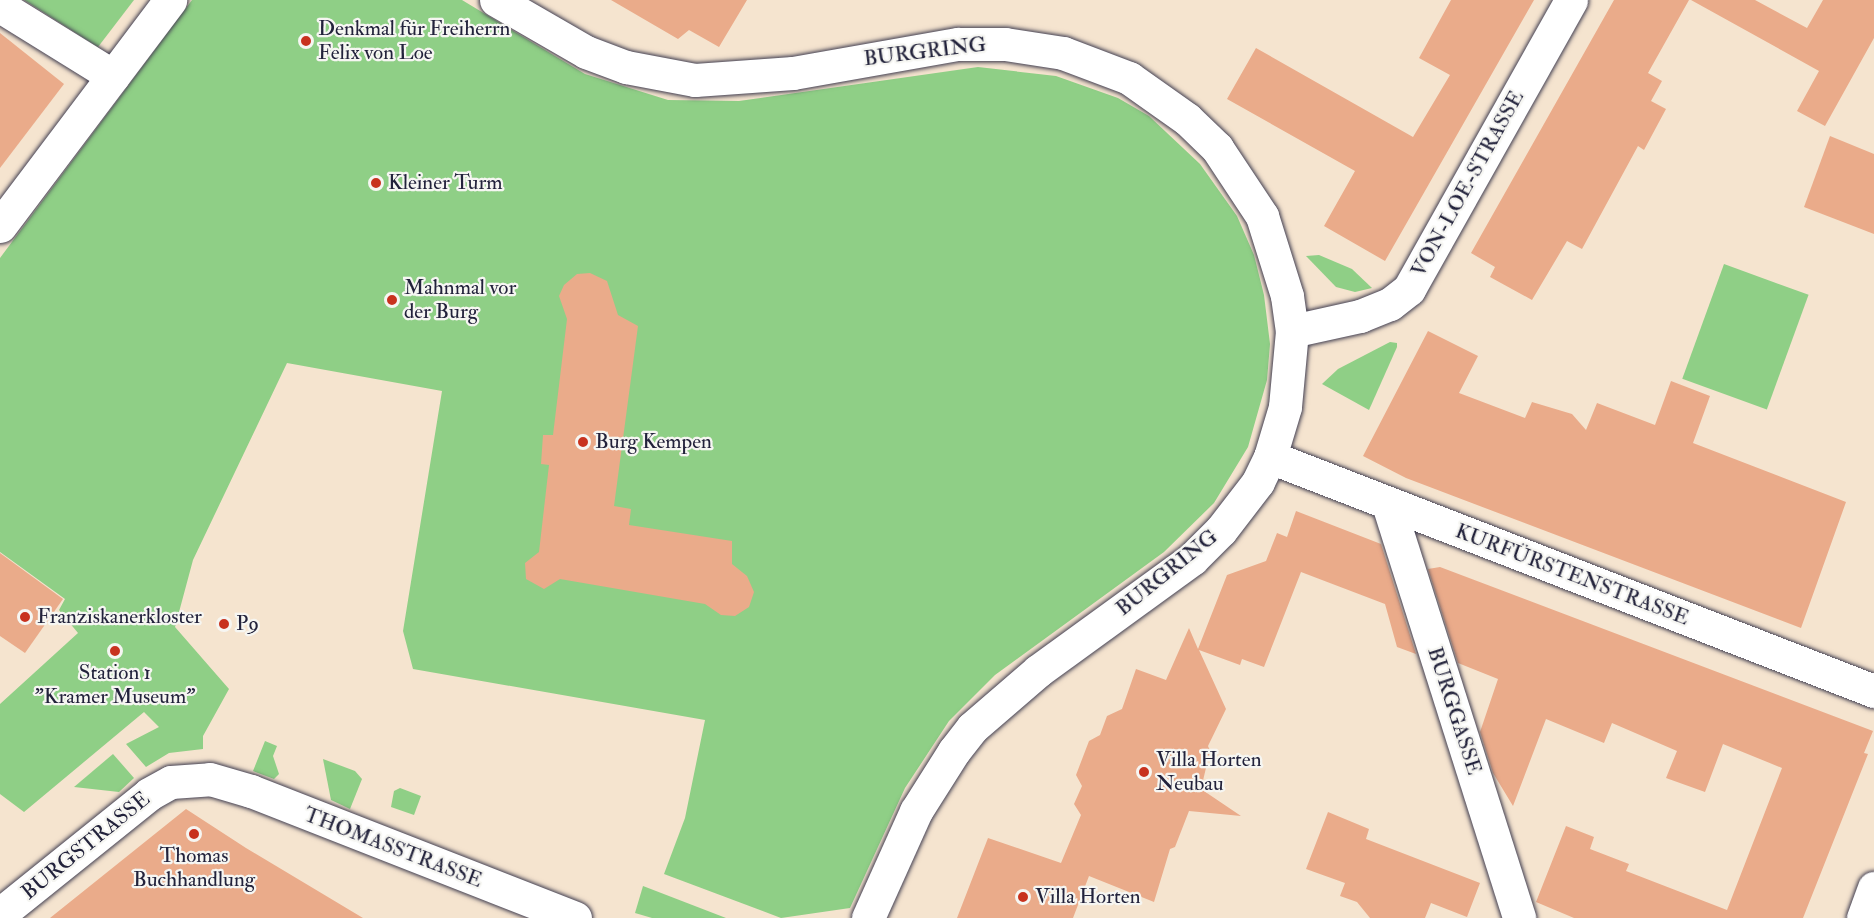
<!DOCTYPE html>
<meta charset="utf-8">
<style>
body{margin:0}
#map{position:relative;width:1874px;height:918px;overflow:hidden;background:#f5e4cf;font-family:"IM FELL Double Pica",serif}
div>[style]{position:absolute}
[style*='--x']{left:calc(var(--x)*1px);top:calc(var(--y)*1px);width:calc(var(--w)*1px);rotate:calc(var(--a)*1deg)}
.green>*{inset:0;background:#8fcf86;transform-origin:0 0}
.building>*{inset:0;background:#eaab8a}
.roads{filter:drop-shadow(0 0 2px #423f51) drop-shadow(0 0 2px #423f51)}
.minor>*{height:33px;margin:-16.5px;padding:0 16.5px;transform-origin:16.5px;border-radius:16.5px;background:#fff}
.tertiary>*{height:33px;margin:-16.5px;padding:0 16.5px;transform-origin:16.5px;border-radius:16.5px;background:#fff}
.secondary>*{height:33px;margin:-16.5px;padding:0 16.5px;transform-origin:16.5px;border-radius:16.5px;background:#fff}
.dots>*{width:16px;height:16px;translate:-50% -50%;box-sizing:border-box;border:3px solid #f6f6f2;border-radius:50%}
span{translate:-50% -50%;white-space:nowrap;text-align:center;line-height:1.15;-webkit-text-stroke:4.5px #f6f6f2;paint-order:stroke}
.poi-label{font-size:21px;color:#22223b}
.left{translate:0 -50%;text-align:left}
.street-label{font-size:21px;color:#22223b}
</style>
<div id="map">
<div class="green">
<i style="clip-path:polygon(24px 0,134px 0,98px 47px)"></i>
<i style="clip-path:polygon(192px 0,462px 0,585px 74px,668px 100px,739px 101px,978px 67px,1056px 76px,1118px 98px,1149px 116px,1200px 164px,1237px 216px,1254px 255px,1264px 295px,1270px 344px,1267px 380px,1248px 447px,1214px 503px,1164px 552px,995px 675px,949px 721px,905px 788px,850px 908px,781px 918px,664px 874px,685px 818px,705px 720px,413px 669px,403px 631px,442px 391px,287px 363px,193px 560px,175px 627px,229px 689px,203px 736px,203px 749px,169px 753px,146px 767px,126px 744px,159px 727px,144px 712px,24px 812px,0 794px,0 704px,78px 633px,59px 610px,65px 599px,0 552px,0 258px)"></i>
<i style="clip-path:polygon(1319px 255px,1352px 269px,1372px 288px,1355px 292px,1336px 287px,1306px 256px)"></i>
<i style="left:1724px;top:264px;width:90px;height:122px;rotate:20deg"></i>
<i style="clip-path:polygon(1390px 342px,1397px 343px,1397px 347px,1369px 410px,1322px 384px,1338px 369px)"></i>
<i style="clip-path:polygon(265px 741px,277px 746px,273px 756px,279px 774px,274px 779px,253px 771px)"></i>
<i style="clip-path:polygon(113px 754px,134px 778px,119px 792px,74px 787px)"></i>
<i style="clip-path:polygon(323px 759px,355px 771px,362px 779px,350px 809px,331px 800px)"></i>
<i style="clip-path:polygon(400px 788px,421px 796px,414px 815px,391px 807px,394px 791px)"></i>
<i style="clip-path:polygon(643px 886px,726px 918px,652px 918px,635px 913px)"></i>
</div>
<div class="building">
<i style="clip-path:polygon(611px 0,747px 0,719px 47px,689px 30px,678px 39px)"></i>
<i style="clip-path:polygon(1451px 0,1534px 0,1385px 261px,1324px 226px,1355px 171px,1227px 99px,1256px 48px,1413px 137px,1450px 75px,1419px 58px)"></i>
<i style="clip-path:polygon(1614px 0,1689px 0,1648px 73px,1662px 81px,1651px 101px,1666px 109px,1644px 150px,1638px 146px,1582px 249px,1567px 241px,1532px 300px,1490px 277px,1495px 267px,1471px 253px)"></i>
<i style="clip-path:polygon(1691px 0,1755px 0,1807px 28px,1823px 0,1874px 0,1874px 38px,1825px 126px,1797px 111px,1819px 71px)"></i>
<i style="clip-path:polygon(0 33px,64px 84px,0 168px)"></i>
<i style="clip-path:polygon(1830px 136px,1874px 154px,1874px 234px,1804px 207px)"></i>
<i style="clip-path:polygon(590px 273px,607px 281px,618px 315px,638px 326px,614px 506px,631px 509px,629px 525px,732px 541px,732px 564px,747px 576px,754px 592px,749px 607px,735px 616px,721px 615px,705px 604px,560px 579px,544px 589px,526px 579px,525px 563px,539px 552px,549px 465px,541px 464px,543px 435px,553px 435px,567px 319px,559px 296px,564px 285px,577px 274px)"></i>
<i style="clip-path:polygon(1428px 331px,1478px 356px,1459px 393px,1525px 418px,1532px 402px,1572px 414px,1586px 430px,1597px 403px,1655px 425px,1671px 381px,1710px 396px,1693px 443px,1846px 502px,1801px 628px,1406px 478px,1363px 456px)"></i>
<i style="clip-path:polygon(1296px 511px,1381px 544px,1416px 654px,1397px 647px,1385px 604px,1301px 572px,1264px 667px,1242px 659px,1240px 665px,1199px 650px,1226px 709px,1208px 746px,1210px 751px,1201px 789px,1241px 816px,1189px 811px,1175px 847px,1170px 849px,1154px 902px,1089px 876px,1073px 918px,957px 918px,988px 838px,1061px 863px,1081px 815px,1074px 804px,1082px 786px,1076px 775px,1089px 741px,1100px 735px,1107px 716px,1122px 709px,1136px 669px,1166px 680px,1189px 628px,1198px 649px,1227px 575px,1266px 561px,1277px 533px,1287px 537px)"></i>
<i style="clip-path:polygon(0 553px,63px 599px,25px 653px,0 636px)"></i>
<i style="clip-path:polygon(1440px 567px,1873px 731px,1864px 753px,1868px 754px,1803px 918px,1574px 918px,1536px 902px,1566px 826px,1594px 837px,1590px 849px,1629px 864px,1626px 871px,1727px 910px,1782px 768px,1723px 744px,1705px 792px,1666px 778px,1677px 751px,1612px 723px,1604px 743px,1546px 719px,1513px 806px,1493px 773px,1480px 732px,1498px 679px,1458px 663px,1428px 569px)"></i>
<i style="clip-path:polygon(186px 809px,246px 848px,363px 918px,50px 918px)"></i>
<i style="clip-path:polygon(1328px 812px,1369px 829px,1366px 839px,1480px 883px,1467px 917px,1431px 903px,1425px 918px,1370px 918px,1357px 902px,1340px 896px,1345px 883px,1306px 869px)"></i>
</div>
<div class="roads">
<div class="minor">
<i style="--x:0;--y:6;--w:133;--a:31.8"></i>
<i style="--x:0;--y:226;--w:283;--a:-53"></i>
<i style="--x:1292;--y:331;--w:70;--a:-12.4"></i>
<i style="--x:1360;--y:316;--w:32;--a:-22"></i>
<i style="--x:1390;--y:304;--w:24;--a:-38"></i>
<i style="--x:1409;--y:289;--w:331;--a:-60.7"></i>
<i style="--x:1388;--y:504;--w:434;--a:72.4"></i>
<i style="--x:0;--y:914;--w:191;--a:-38.8"></i>
<i style="--x:149;--y:794;--w:25;--a:-29"></i>
<i style="--x:171;--y:782;--w:39;--a:-4"></i>
<i style="--x:210;--y:779;--w:43;--a:16.3"></i>
<i style="--x:251;--y:791;--w:348;--a:21.4"></i>
</div>
<div class="tertiary">
<i style="--x:1270;--y:457;--w:648;--a:21.18"></i>
<i style="--x:1863;--y:918;--w:32;--a:-70"></i>
</div>
<div class="secondary">
<i style="--x:496;--y:0;--w:104;--a:30"></i>
<i style="--x:586;--y:52;--w:43;--a:20.6"></i>
<i style="--x:626;--y:67;--w:70;--a:10.7"></i>
<i style="--x:695;--y:80;--w:98;--a:-4.1"></i>
<i style="--x:793;--y:73;--w:168;--a:-10"></i>
<i style="--x:958;--y:44;--w:47;--a:0"></i>
<i style="--x:1005;--y:44;--w:59;--a:8.8"></i>
<i style="--x:1063;--y:53;--w:71;--a:20.7"></i>
<i style="--x:1129;--y:78;--w:71;--a:35.3"></i>
<i style="--x:1187;--y:119;--w:42;--a:44"></i>
<i style="--x:1217;--y:148;--w:82;--a:56.5"></i>
<i style="--x:1262;--y:216;--w:84;--a:72.6"></i>
<i style="--x:1287;--y:296;--w:35;--a:82"></i>
<i style="--x:1292;--y:331;--w:76;--a:95.3"></i>
<i style="--x:1285;--y:407;--w:52;--a:106.7"></i>
<i style="--x:1270;--y:457;--w:28;--a:116"></i>
<i style="--x:1258;--y:482;--w:61;--a:127.6"></i>
<i style="--x:1221;--y:530;--w:41;--a:135"></i>
<i style="--x:1192;--y:559;--w:190;--a:144"></i>
<i style="--x:1038;--y:671;--w:87;--a:139.2"></i>
<i style="--x:972;--y:728;--w:29;--a:128"></i>
<i style="--x:954;--y:751;--w:71;--a:122.3"></i>
<i style="--x:916;--y:811;--w:117;--a:114.2"></i>
</div>
</div>
<div class="dots">
<i style="left:306px;top:41px;background:#c8321e"></i>
<i style="left:376px;top:183px;background:#c8321e"></i>
<i style="left:392px;top:300px;background:#c8321e"></i>
<i style="left:583px;top:442px;background:#c8321e"></i>
<i style="left:25px;top:617px;background:#c8321e"></i>
<i style="left:224px;top:624px;background:#c8321e"></i>
<i style="left:115px;top:651px;background:#c8321e"></i>
<i style="left:1144px;top:772px;background:#c8321e"></i>
<i style="left:194px;top:834px;background:#c8321e"></i>
<i style="left:1023px;top:897px;background:#c8321e"></i>
</div>
<div class="poi-label">
<span class="left" style="left:318px;top:41px">Denkmal für Freiherrn<br>Felix von Loe</span>
<span class="left" style="left:388px;top:183px">Kleiner Turm</span>
<span class="left" style="left:404px;top:300px">Mahnmal vor<br>der Burg</span>
<span class="left" style="left:595px;top:442px">Burg Kempen</span>
<span class="left" style="left:37px;top:617px">Franziskanerkloster</span>
<span class="left" style="left:236px;top:624px">P9</span>
<span style="left:115px;top:685px">Station 1<br>"Kramer Museum"</span>
<span class="left" style="left:1156px;top:772px">Villa Horten<br>Neubau</span>
<span style="left:194px;top:868px">Thomas<br>Buchhandlung</span>
<span class="left" style="left:1035px;top:897px">Villa Horten</span>
</div>
<div class="street-label">
<span style="left:925px;top:52px;rotate:-7deg">BURGRING</span>
<span style="left:1468px;top:184px;rotate:-61deg">VON-LOE-STRASSE</span>
<span style="left:1167px;top:573px;rotate:-39deg">BURGRING</span>
<span style="left:1572px;top:575px;rotate:21deg">KURFÜRSTENSTRASSE</span>
<span style="left:1454px;top:711px;rotate:72deg">BURGGASSE</span>
<span style="left:86px;top:846px;rotate:-39deg">BURGSTRASSE</span>
<span style="left:393px;top:848px;rotate:21deg">THOMASSTRASSE</span>
</div>
</div>
